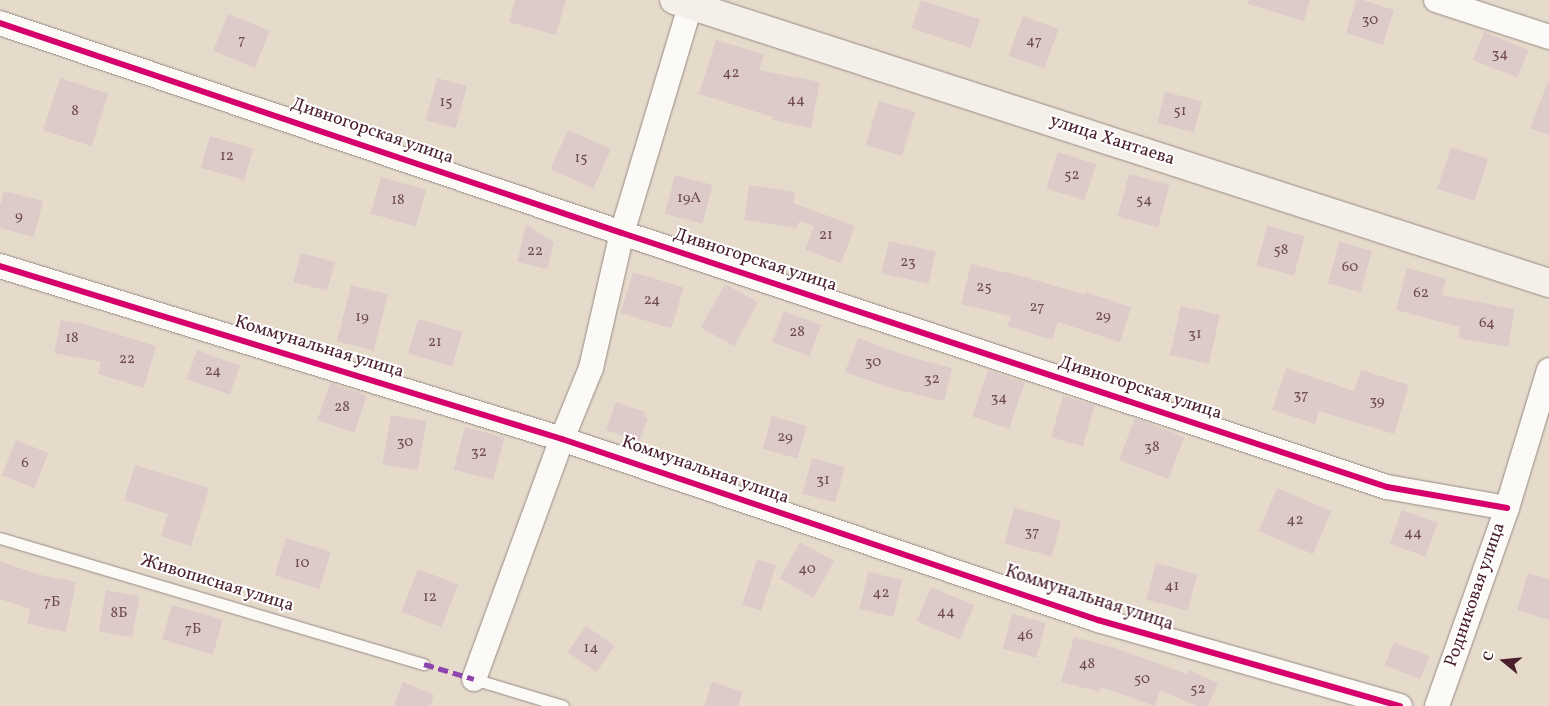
<!DOCTYPE html>
<meta charset="utf-8">
<style>
body{margin:0}
#map{position:relative;width:1549px;height:706px;overflow:hidden;background:#e6dbcb;font-family:Vollkorn,serif}
div>[style]{position:absolute}
[style*='--x']{left:calc(var(--x)*1px);top:calc(var(--y)*1px);width:calc(var(--w)*1px);rotate:calc(var(--a)*1deg)}
.building>*{inset:0;background:#ddcbc9;transform-origin:0 0}
.roads{filter:drop-shadow(0 0 1px #978a84) drop-shadow(0 0 1px #978a84)}
.lane>*{height:11px;margin:-5.5px;padding:0 5.5px;transform-origin:5.5px;border-radius:5.5px;background:#fbfaf7}
.street>*{height:24px;margin:-12px;padding:0 12px;transform-origin:12px;border-radius:12px;background:#fbfaf7}
.secondary>*{height:28px;margin:-14px;padding:0 14px;transform-origin:14px;border-radius:14px;background:#f4efe9}
.quiet>*{height:5px;margin-top:-2.5px;transform-origin:0;background:repeating-linear-gradient(90deg,#8e44ad 0 10px,transparent 0 15px)}
.cycleway>*{height:6px;margin:-3px;padding:0 3px;transform-origin:3px;border-radius:3px;background:#d6006c}
span{translate:-50% -50%;white-space:nowrap;text-align:center;line-height:1.15;-webkit-text-stroke:4px #fff;paint-order:stroke}
.number-label{font-size:15px;color:#6f4a52}
.number-label span{-webkit-text-stroke-width:0}
.street-label{font-size:18px;color:#4a1f2b}
.north{position:absolute;left:1479px;top:636px;width:50px;height:50px;-webkit-text-stroke:4px #fff;paint-order:stroke;rotate:287deg;font-size:14px;font-weight:700;line-height:20px;text-align:center;color:#4a1f2b}
.north::after{content:'';display:block;margin:auto;width:18px;height:22px;background:#4a1f2b;clip-path:polygon(50% 0,100% 100%,50% 72%,0 100%)}
</style>
<div id="map">
<div class="building">
<i style="clip-path:polygon(515px 0,566px 0,556px 35px,509px 22px)"></i>
<i style="left:921px;top:0;width:62px;height:30px;rotate:18deg"></i>
<i style="clip-path:polygon(1249px 0,1310px 0,1304px 21px,1248px 4px)"></i>
<i style="clip-path:polygon(1356px 0,1363px 0,1394px 10px,1383px 45px,1346px 33px)"></i>
<i style="left:228px;top:14px;width:45px;height:40px;rotate:22deg"></i>
<i style="left:1023px;top:16px;width:38px;height:42px;rotate:20deg"></i>
<i style="left:1484px;top:32px;width:48px;height:30px;rotate:22deg"></i>
<i style="clip-path:polygon(716px 40px,764px 54px,759px 70px,820px 82px,811px 128px,772px 120px,773px 117px,699px 94px)"></i>
<i style="left:60px;top:78px;width:51px;height:55px;rotate:18deg"></i>
<i style="left:437px;top:78px;width:31px;height:44px;rotate:15deg"></i>
<i style="clip-path:polygon(1548px 82px,1549px 82px,1549px 135px,1530px 128px)"></i>
<i style="left:1165px;top:92px;width:38px;height:32px;rotate:14deg"></i>
<i style="left:879px;top:101px;width:38px;height:46px;rotate:17deg"></i>
<i style="left:568px;top:130px;width:47px;height:43px;rotate:24deg"></i>
<i style="left:210px;top:136px;width:45px;height:33px;rotate:16deg"></i>
<i style="left:1451px;top:147px;width:39px;height:44px;rotate:18deg"></i>
<i style="left:1058px;top:152px;width:40px;height:38px;rotate:18deg"></i>
<i style="left:1129px;top:174px;width:42px;height:44px;rotate:15deg"></i>
<i style="left:675px;top:175px;width:39px;height:40px;rotate:15deg"></i>
<i style="left:381px;top:177px;width:47px;height:38px;rotate:16deg"></i>
<i style="clip-path:polygon(749px 185px,795px 192px,793px 203px,855px 226px,841px 263px,805px 250px,814px 226px,800px 221px,796px 228px,744px 220px)"></i>
<i style="clip-path:polygon(4px 191px,43px 201px,34px 237px,0 228px,0 206px)"></i>
<i style="clip-path:polygon(526px 224px,554px 243px,547px 269px,517px 262px)"></i>
<i style="left:1267px;top:226px;width:39px;height:41px;rotate:15deg"></i>
<i style="left:889px;top:241px;width:48px;height:33px;rotate:13deg"></i>
<i style="left:1339px;top:242px;width:34px;height:43px;rotate:15deg"></i>
<i style="left:301px;top:253px;width:35px;height:30px;rotate:15deg"></i>
<i style="clip-path:polygon(971px 264px,1029px 278px,1085px 295px,1086px 292px,1131px 307px,1120px 342px,1058px 322px,1052px 340px,1007px 326px,1011px 316px,961px 304px)"></i>
<i style="clip-path:polygon(1407px 268px,1446px 279px,1442px 295px,1515px 309px,1508px 347px,1458px 338px,1460px 327px,1396px 310px)"></i>
<i style="left:633px;top:272px;width:53px;height:43px;rotate:17deg"></i>
<i style="left:725px;top:284px;width:38px;height:50px;rotate:29deg"></i>
<i style="left:351px;top:285px;width:38px;height:58px;rotate:14deg"></i>
<i style="left:1181px;top:306px;width:40px;height:50px;rotate:13deg"></i>
<i style="left:784px;top:311px;width:40px;height:33px;rotate:21deg"></i>
<i style="left:418px;top:319px;width:46px;height:36px;rotate:16deg"></i>
<i style="clip-path:polygon(61px 320px,84px 324px,156px 346px,144px 388px,98px 374px,101px 362px,54px 353px)"></i>
<i style="clip-path:polygon(858px 338px,910px 357px,952px 368px,944px 401px,887px 387px,845px 372px)"></i>
<i style="left:197px;top:350px;width:46px;height:31px;rotate:20deg"></i>
<i style="clip-path:polygon(1286px 368px,1354px 391px,1361px 370px,1409px 385px,1394px 434px,1319px 411px,1315px 424px,1272px 410px)"></i>
<i style="left:988px;top:370px;width:39px;height:49px;rotate:19deg"></i>
<i style="left:330px;top:383px;width:39px;height:39px;rotate:19deg"></i>
<i style="left:1063px;top:396px;width:33px;height:43px;rotate:16deg"></i>
<i style="clip-path:polygon(616px 402px,645px 412px,644px 416px,648px 418px,639px 442px,606px 430px)"></i>
<i style="left:391px;top:415px;width:36px;height:50px;rotate:10deg"></i>
<i style="left:772px;top:416px;width:36px;height:34px;rotate:16deg"></i>
<i style="left:1135px;top:418px;width:53px;height:45px;rotate:21deg"></i>
<i style="left:465px;top:427px;width:41px;height:44px;rotate:15deg"></i>
<i style="left:16px;top:440px;width:35px;height:38px;rotate:22deg"></i>
<i style="left:812px;top:458px;width:34px;height:37px;rotate:15deg"></i>
<i style="clip-path:polygon(135px 465px,209px 488px,191px 546px,161px 536px,168px 514px,124px 500px)"></i>
<i style="left:1277px;top:488px;width:59px;height:47px;rotate:23deg"></i>
<i style="left:1014px;top:508px;width:49px;height:37px;rotate:15deg"></i>
<i style="left:1402px;top:510px;width:38px;height:36px;rotate:20deg"></i>
<i style="left:286px;top:538px;width:47px;height:39px;rotate:17deg"></i>
<i style="left:800px;top:542px;width:39px;height:42px;rotate:29deg"></i>
<i style="left:757px;top:559px;width:20px;height:48px;rotate:18deg"></i>
<i style="clip-path:polygon(0 561px,36px 574px,76px 582px,66px 632px,27px 624px,30px 609px,0 599px)"></i>
<i style="left:1156px;top:563px;width:43px;height:38px;rotate:15deg"></i>
<i style="left:418px;top:569px;width:43px;height:46px;rotate:21deg"></i>
<i style="left:868px;top:572px;width:35px;height:38px;rotate:13deg"></i>
<i style="clip-path:polygon(1528px 573px,1549px 579px,1549px 620px,1517px 610px)"></i>
<i style="left:931px;top:587px;width:47px;height:37px;rotate:23deg"></i>
<i style="left:106px;top:590px;width:34px;height:42px;rotate:10deg"></i>
<i style="left:172px;top:605px;width:53px;height:36px;rotate:16deg"></i>
<i style="left:1012px;top:614px;width:35px;height:36px;rotate:15deg"></i>
<i style="left:586px;top:626px;width:35px;height:32px;rotate:35deg"></i>
<i style="clip-path:polygon(1074px 637px,1112px 647px,1187px 674px,1189px 670px,1218px 683px,1208px 706px,1197px 706px,1160px 690px,1155px 706px,1101px 687px,1100px 692px,1061px 682px)"></i>
<i style="left:1394px;top:642px;width:38px;height:25px;rotate:22deg"></i>
<i style="clip-path:polygon(403px 682px,434px 695px,430px 706px,394px 706px)"></i>
<i style="clip-path:polygon(712px 682px,743px 692px,738px 706px,704px 706px)"></i>
</div>
<div class="roads">
<div class="lane">
<i style="--x:0;--y:538;--w:442;--a:16.6"></i>
<i style="--x:474;--y:679;--w:93;--a:16.9"></i>
</div>
<div class="street">
<i style="--x:1436;--y:0;--w:119;--a:18.1"></i>
<i style="--x:0;--y:23;--w:656;--a:18.66"></i>
<i style="--x:622;--y:233;--w:806;--a:18.37"></i>
<i style="--x:1387;--y:487;--w:122;--a:9.9"></i>
<i style="--x:0;--y:266;--w:588;--a:17.11"></i>
<i style="--x:562;--y:439;--w:566;--a:18.66"></i>
<i style="--x:1098;--y:620;--w:314;--a:15.9"></i>
<i style="--x:474;--y:679;--w:256;--a:-69.9"></i>
<i style="--x:562;--y:439;--w:77;--a:-67.8"></i>
<i style="--x:591;--y:368;--w:139;--a:-77.1"></i>
<i style="--x:622;--y:233;--w:243;--a:-73.3"></i>
<i style="--x:1437;--y:706;--w:210;--a:-70.5"></i>
<i style="--x:1507;--y:508;--w:144;--a:-73.1"></i>
</div>
<div class="secondary">
<i style="--x:674;--y:0;--w:920;--a:17.92"></i>
</div>
</div>
<div class="quiet">
<i style="--x:424;--y:664;--w:52;--a:16.7"></i>
</div>
<div class="cycleway">
<i style="--x:0;--y:23;--w:656;--a:18.66"></i>
<i style="--x:622;--y:233;--w:806;--a:18.37"></i>
<i style="--x:1387;--y:487;--w:122;--a:9.9"></i>
<i style="--x:0;--y:266;--w:588;--a:17.11"></i>
<i style="--x:562;--y:439;--w:566;--a:18.66"></i>
<i style="--x:1098;--y:620;--w:314;--a:15.9"></i>
</div>
<div class="number-label">
<span style="left:1370px;top:21px">30</span>
<span style="left:242px;top:41px">7</span>
<span style="left:1034px;top:42px">47</span>
<span style="left:1500px;top:55px">34</span>
<span style="left:731px;top:74px">42</span>
<span style="left:796px;top:101px">44</span>
<span style="left:446px;top:103px">15</span>
<span style="left:75px;top:112px">8</span>
<span style="left:1180px;top:112px">51</span>
<span style="left:227px;top:157px">12</span>
<span style="left:581px;top:159px">15</span>
<span style="left:1072px;top:176px">52</span>
<span style="left:689px;top:199px">19А</span>
<span style="left:398px;top:201px">18</span>
<span style="left:1144px;top:201px">54</span>
<span style="left:19px;top:217px">9</span>
<span style="left:826px;top:236px">21</span>
<span style="left:1281px;top:251px">58</span>
<span style="left:535px;top:252px">22</span>
<span style="left:908px;top:263px">23</span>
<span style="left:1350px;top:268px">60</span>
<span style="left:984px;top:288px">25</span>
<span style="left:1421px;top:294px">62</span>
<span style="left:652px;top:301px">24</span>
<span style="left:1037px;top:308px">27</span>
<span style="left:1103px;top:317px">29</span>
<span style="left:362px;top:318px">19</span>
<span style="left:1487px;top:324px">64</span>
<span style="left:797px;top:333px">28</span>
<span style="left:1195px;top:335px">31</span>
<span style="left:72px;top:339px">18</span>
<span style="left:435px;top:343px">21</span>
<span style="left:127px;top:360px">22</span>
<span style="left:873px;top:363px">30</span>
<span style="left:213px;top:372px">24</span>
<span style="left:932px;top:380px">32</span>
<span style="left:1301px;top:396px">37</span>
<span style="left:999px;top:399px">34</span>
<span style="left:1377px;top:402px">39</span>
<span style="left:342px;top:408px">28</span>
<span style="left:785px;top:438px">29</span>
<span style="left:405px;top:443px">30</span>
<span style="left:1152px;top:448px">38</span>
<span style="left:479px;top:453px">32</span>
<span style="left:25px;top:464px">6</span>
<span style="left:823px;top:481px">31</span>
<span style="left:1295px;top:521px">42</span>
<span style="left:1032px;top:533px">37</span>
<span style="left:1413px;top:534px">44</span>
<span style="left:302px;top:564px">10</span>
<span style="left:807px;top:570px">40</span>
<span style="left:1172px;top:587px">41</span>
<span style="left:881px;top:594px">42</span>
<span style="left:430px;top:598px">12</span>
<span style="left:52px;top:603px">7Б</span>
<span style="left:946px;top:613px">44</span>
<span style="left:119px;top:614px">8Б</span>
<span style="left:193px;top:630px">7Б</span>
<span style="left:1025px;top:636px">46</span>
<span style="left:591px;top:649px">14</span>
<span style="left:1087px;top:665px">48</span>
<span style="left:1142px;top:680px">50</span>
<span style="left:1198px;top:690px">52</span>
</div>
<div class="street-label">
<span style="left:372px;top:132px;rotate:19deg">Дивногорская улица</span>
<span style="left:1112px;top:141px;rotate:18deg">улица Хантаева</span>
<span style="left:755px;top:261px;rotate:18deg">Дивногорская улица</span>
<span style="left:319px;top:348px;rotate:17deg">Коммунальная улица</span>
<span style="left:1140px;top:389px;rotate:18deg">Дивногорская улица</span>
<span style="left:705px;top:471px;rotate:19deg">Коммунальная улица</span>
<span style="left:217px;top:584px;rotate:17deg">Живописная улица</span>
<span style="left:1476px;top:595px;rotate:-71deg">Родниковая улица</span>
<span style="left:1089px;top:599px;rotate:18deg">Коммунальная улица</span>
</div>
<div class="north">С</div>
</div>
